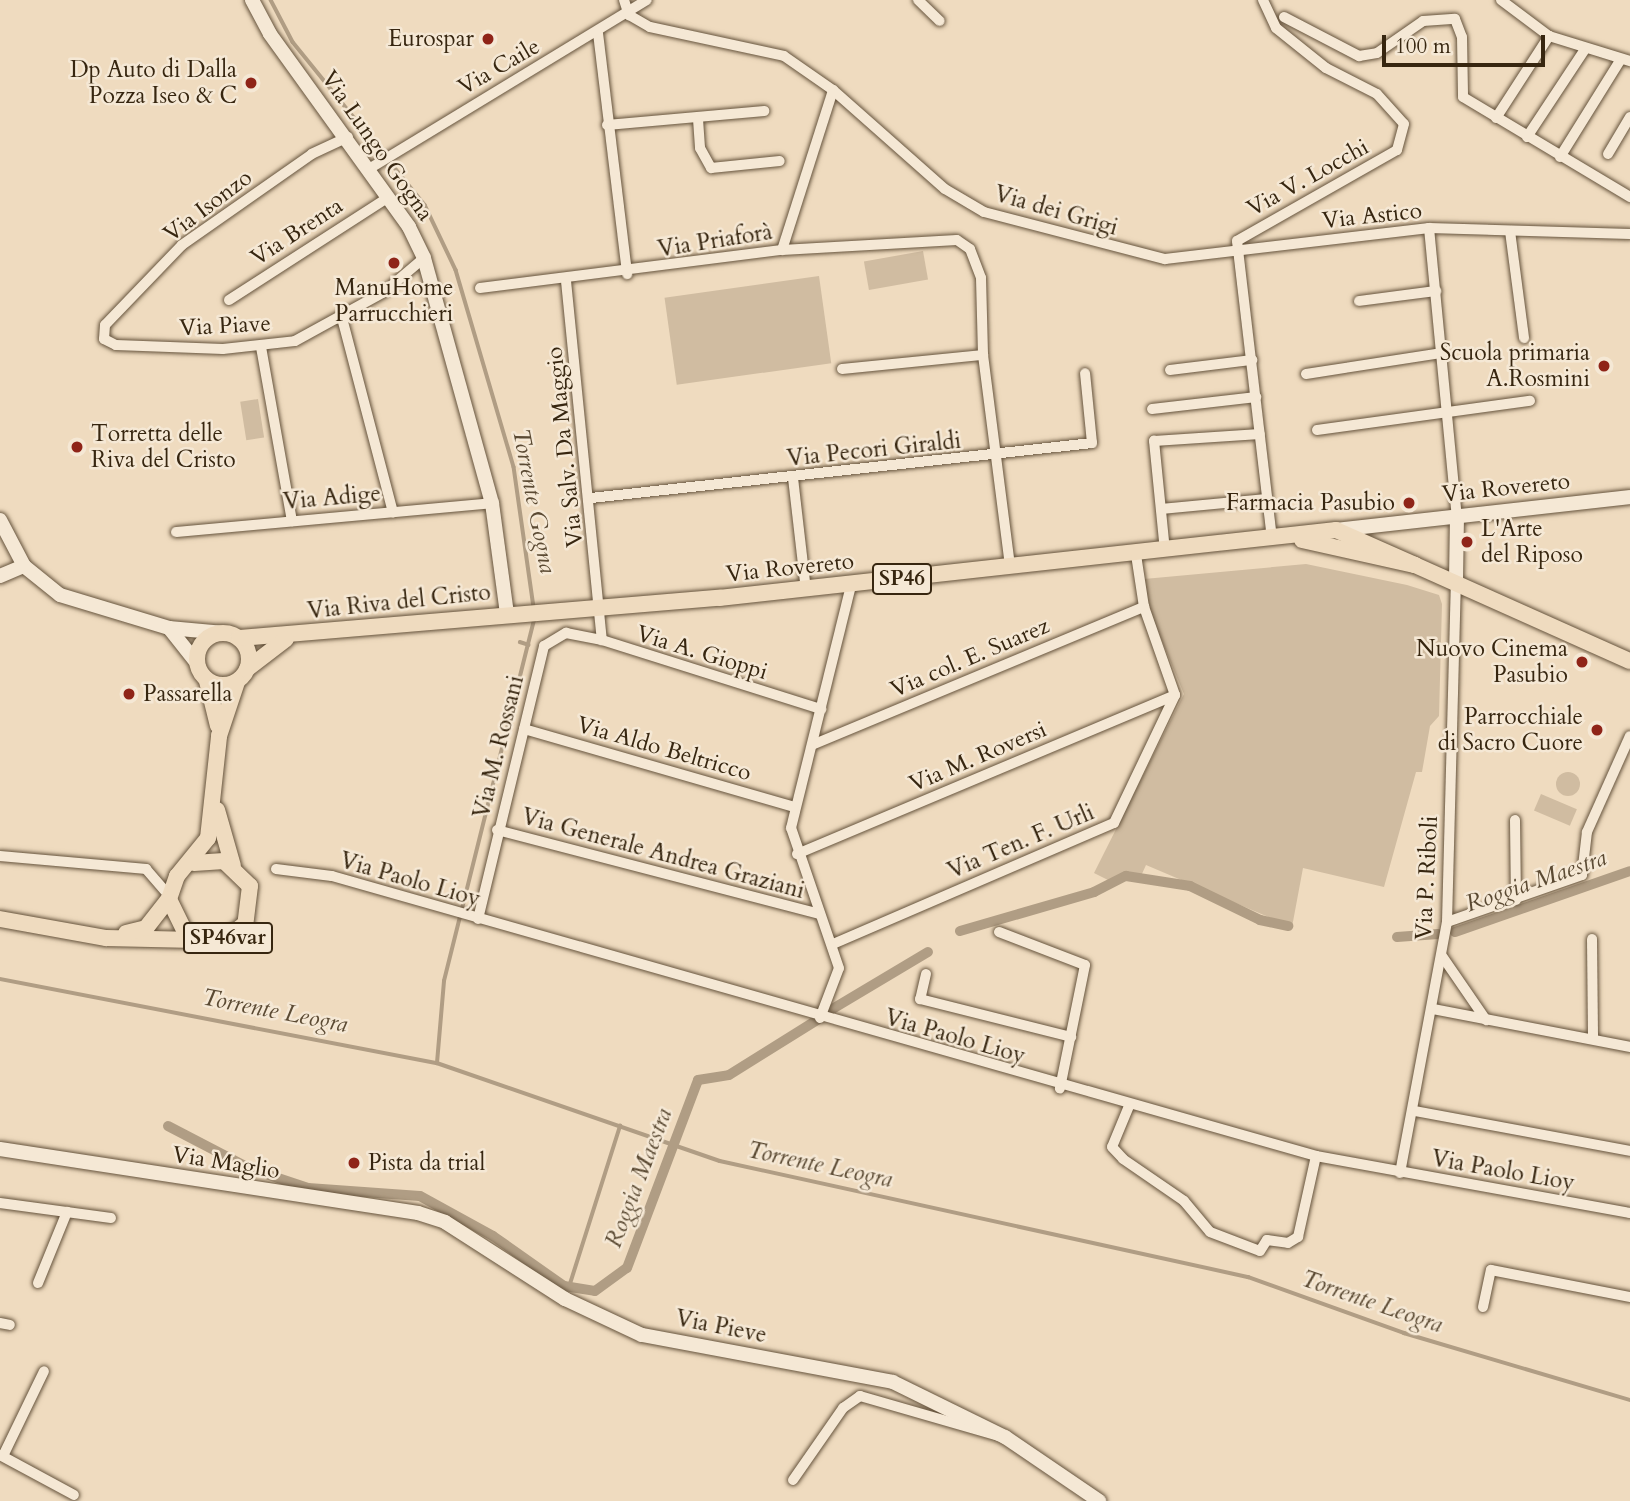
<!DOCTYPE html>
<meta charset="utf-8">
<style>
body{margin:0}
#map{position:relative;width:1630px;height:1501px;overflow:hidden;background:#efdbbf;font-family:Cardo,serif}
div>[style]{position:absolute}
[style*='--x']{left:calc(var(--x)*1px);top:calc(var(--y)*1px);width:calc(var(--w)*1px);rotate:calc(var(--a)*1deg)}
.green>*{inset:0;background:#d0bca1;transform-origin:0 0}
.round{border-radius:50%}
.stream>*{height:3.5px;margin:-1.75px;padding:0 1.75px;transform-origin:1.75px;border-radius:1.75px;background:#b09d84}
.canal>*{height:10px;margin:-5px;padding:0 5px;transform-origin:5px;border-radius:5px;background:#b09d84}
.roads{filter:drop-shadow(0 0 2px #65533c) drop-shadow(0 0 2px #65533c)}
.street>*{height:10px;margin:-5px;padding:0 5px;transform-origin:5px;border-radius:5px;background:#f5e8d5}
.secondary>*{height:14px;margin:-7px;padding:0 7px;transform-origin:7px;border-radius:7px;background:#f5e8d5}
.primary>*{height:16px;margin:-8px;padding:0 8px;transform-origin:8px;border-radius:8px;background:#efdbbf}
.primary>.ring{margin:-8px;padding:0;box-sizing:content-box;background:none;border:16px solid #efdbbf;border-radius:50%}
.dots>*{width:19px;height:19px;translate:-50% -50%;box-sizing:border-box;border:4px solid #f5e8d5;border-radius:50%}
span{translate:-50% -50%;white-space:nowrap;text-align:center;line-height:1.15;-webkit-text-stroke:5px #f5e8d5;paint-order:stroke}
.shield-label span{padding:2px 5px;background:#f5e8d5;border:2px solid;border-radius:5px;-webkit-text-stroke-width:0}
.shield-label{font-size:21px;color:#372610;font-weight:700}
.poi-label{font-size:23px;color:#372610}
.right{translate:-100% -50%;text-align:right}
.left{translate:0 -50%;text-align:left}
.street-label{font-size:23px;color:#372610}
.water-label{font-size:24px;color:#5b4a33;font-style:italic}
.scale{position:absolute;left:1382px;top:35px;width:163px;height:32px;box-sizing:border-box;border:4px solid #372610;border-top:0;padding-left:9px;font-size:21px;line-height:24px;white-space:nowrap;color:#372610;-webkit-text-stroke:5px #f5e8d5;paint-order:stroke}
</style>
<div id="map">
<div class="green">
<i style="left:923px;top:251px;width:29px;height:60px;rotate:80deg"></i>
<i style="left:819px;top:276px;width:88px;height:156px;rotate:82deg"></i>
<i style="left:258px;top:399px;width:39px;height:18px;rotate:81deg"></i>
<i style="clip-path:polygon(1306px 564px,1407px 585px,1439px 595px,1442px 604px,1439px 716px,1430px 726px,1422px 772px,1416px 772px,1384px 887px,1303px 868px,1292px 927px,1146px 865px,1141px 876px,1108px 880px,1094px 873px,1184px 694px,1145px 600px,1144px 579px)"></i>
<i class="round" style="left:1556px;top:772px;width:24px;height:24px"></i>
<i style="left:1541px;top:794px;width:39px;height:18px;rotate:23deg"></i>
</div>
<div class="stream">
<i style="--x:271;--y:0;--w:47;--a:62.4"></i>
<i style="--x:293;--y:42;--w:210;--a:51"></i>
<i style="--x:425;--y:205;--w:72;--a:64.5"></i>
<i style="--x:456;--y:270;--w:205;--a:73.6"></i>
<i style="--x:514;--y:467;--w:142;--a:81.9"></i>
<i style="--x:520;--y:642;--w:9;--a:18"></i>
<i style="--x:0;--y:979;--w:445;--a:10.9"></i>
<i style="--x:437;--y:1063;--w:299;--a:19.1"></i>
<i style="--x:720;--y:1161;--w:541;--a:12.39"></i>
<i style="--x:1248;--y:1277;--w:166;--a:19.7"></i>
<i style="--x:1404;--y:1333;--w:236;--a:16.5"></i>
<i style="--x:437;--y:1063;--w:82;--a:-85.1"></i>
<i style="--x:444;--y:981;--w:373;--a:-76"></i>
<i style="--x:569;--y:1287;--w:169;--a:-72.4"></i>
</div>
<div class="canal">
<i style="--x:960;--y:931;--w:140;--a:-16.2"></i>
<i style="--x:1094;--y:892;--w:36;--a:-27"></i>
<i style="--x:1126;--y:876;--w:65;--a:8.9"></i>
<i style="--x:1190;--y:886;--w:78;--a:25.9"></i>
<i style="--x:1260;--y:920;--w:29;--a:12"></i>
<i style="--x:1455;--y:932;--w:185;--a:-19.2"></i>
<i style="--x:1397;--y:937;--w:41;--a:-4.2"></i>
<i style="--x:824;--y:1014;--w:121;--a:-30.8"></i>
<i style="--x:168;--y:1126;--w:85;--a:27.5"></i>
<i style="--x:254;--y:1170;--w:57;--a:18.4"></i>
<i style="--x:308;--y:1188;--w:112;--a:4.1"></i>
<i style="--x:420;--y:1196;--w:83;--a:28.7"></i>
<i style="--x:493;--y:1236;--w:87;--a:35.2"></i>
<i style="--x:564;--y:1286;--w:31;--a:9"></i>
<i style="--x:595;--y:1291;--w:39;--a:-36"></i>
<i style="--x:627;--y:1268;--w:201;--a:-69.3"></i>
<i style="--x:698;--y:1080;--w:31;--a:-9"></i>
<i style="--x:729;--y:1075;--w:104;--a:-32"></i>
</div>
<div class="roads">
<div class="street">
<i style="--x:624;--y:0;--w:16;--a:72"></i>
<i style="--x:629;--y:15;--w:24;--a:30"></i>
<i style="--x:650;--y:27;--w:137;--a:12.2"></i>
<i style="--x:784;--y:56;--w:60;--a:34.8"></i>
<i style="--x:833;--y:90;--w:149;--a:41.5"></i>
<i style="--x:945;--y:189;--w:45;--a:30.5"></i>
<i style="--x:984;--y:212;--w:187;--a:14.6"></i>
<i style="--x:1165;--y:259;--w:266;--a:-6.7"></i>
<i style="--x:1429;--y:228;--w:201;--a:1.7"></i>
<i style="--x:918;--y:0;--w:30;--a:44"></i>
<i style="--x:1263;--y:0;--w:31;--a:65"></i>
<i style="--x:1276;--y:28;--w:64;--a:38.7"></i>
<i style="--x:1326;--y:68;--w:57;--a:27"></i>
<i style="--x:1377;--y:94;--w:40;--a:48"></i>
<i style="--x:1404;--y:124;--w:27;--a:105"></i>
<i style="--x:1397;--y:150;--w:184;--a:150.4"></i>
<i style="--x:1237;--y:241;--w:300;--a:83.3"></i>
<i style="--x:1501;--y:0;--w:60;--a:36.9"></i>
<i style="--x:1549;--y:36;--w:85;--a:17.2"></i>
<i style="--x:1284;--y:17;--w:85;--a:27.5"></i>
<i style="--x:1359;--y:56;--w:18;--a:-9"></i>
<i style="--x:1377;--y:53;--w:56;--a:-34.8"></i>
<i style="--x:1423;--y:21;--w:32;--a:-4"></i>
<i style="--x:1455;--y:19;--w:19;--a:69"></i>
<i style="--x:1462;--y:37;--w:60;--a:89"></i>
<i style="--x:1463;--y:97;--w:195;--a:30.9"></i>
<i style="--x:598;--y:33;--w:243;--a:83.1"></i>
<i style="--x:1496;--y:118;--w:98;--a:-57.1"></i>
<i style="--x:698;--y:119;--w:29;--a:86"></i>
<i style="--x:700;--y:148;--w:23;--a:61"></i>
<i style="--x:711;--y:168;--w:69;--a:-5.8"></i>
<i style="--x:607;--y:125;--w:158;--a:-5.1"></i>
<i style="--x:348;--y:137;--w:40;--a:155"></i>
<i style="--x:312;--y:154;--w:159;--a:145"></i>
<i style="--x:182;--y:245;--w:111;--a:133.9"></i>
<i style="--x:105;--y:325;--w:14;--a:94"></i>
<i style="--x:104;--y:339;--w:13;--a:27"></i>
<i style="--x:116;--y:345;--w:107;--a:2.1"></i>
<i style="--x:223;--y:349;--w:72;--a:-6.3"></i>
<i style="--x:295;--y:341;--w:102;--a:-28.8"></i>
<i style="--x:384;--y:292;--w:52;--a:-40.4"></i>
<i style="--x:1527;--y:137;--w:103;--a:-56.5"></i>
<i style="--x:1608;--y:154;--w:43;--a:-59.3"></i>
<i style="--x:1560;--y:157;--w:115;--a:-58.1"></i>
<i style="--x:369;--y:169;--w:325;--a:-31.3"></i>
<i style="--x:1429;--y:228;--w:291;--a:84.5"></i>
<i style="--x:1510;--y:231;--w:108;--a:82.5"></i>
<i style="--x:782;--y:250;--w:168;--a:-72.3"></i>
<i style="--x:566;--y:281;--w:361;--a:84.3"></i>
<i style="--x:602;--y:640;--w:230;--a:17.5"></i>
<i style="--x:480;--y:288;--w:304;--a:-7.2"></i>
<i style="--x:782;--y:250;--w:175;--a:-3.3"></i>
<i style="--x:957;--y:240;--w:16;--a:35"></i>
<i style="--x:970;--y:249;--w:31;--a:69"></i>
<i style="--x:981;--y:278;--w:77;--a:88.5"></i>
<i style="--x:983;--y:355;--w:213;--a:82.7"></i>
<i style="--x:229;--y:300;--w:188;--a:-32.8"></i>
<i style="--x:1359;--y:301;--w:78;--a:-7.4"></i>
<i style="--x:342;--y:318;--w:201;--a:75.3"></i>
<i style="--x:261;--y:347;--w:177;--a:79.9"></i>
<i style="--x:842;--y:369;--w:142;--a:-5.7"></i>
<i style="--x:1170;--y:370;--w:83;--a:-7"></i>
<i style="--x:1306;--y:374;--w:138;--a:-8.8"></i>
<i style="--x:1152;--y:409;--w:105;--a:-6.6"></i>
<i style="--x:1317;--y:430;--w:215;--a:-7.8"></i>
<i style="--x:793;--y:478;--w:113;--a:83.4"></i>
<i style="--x:591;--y:498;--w:504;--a:-6.26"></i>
<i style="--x:1092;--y:443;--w:70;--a:-95.7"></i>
<i style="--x:1161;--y:509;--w:106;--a:-5.4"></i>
<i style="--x:176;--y:532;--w:317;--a:-5.2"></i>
<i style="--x:1165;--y:551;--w:111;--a:-95.7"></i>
<i style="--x:1154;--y:441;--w:106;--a:-3.8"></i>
<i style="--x:524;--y:729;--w:281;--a:16.1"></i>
<i style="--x:812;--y:745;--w:360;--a:-22.6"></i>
<i style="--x:1515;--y:820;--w:80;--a:89.3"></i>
<i style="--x:497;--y:830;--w:333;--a:14.6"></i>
<i style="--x:797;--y:854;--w:410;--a:-22.8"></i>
<i style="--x:0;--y:856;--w:147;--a:5.1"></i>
<i style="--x:146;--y:869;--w:35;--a:49"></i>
<i style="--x:276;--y:869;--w:56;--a:7.1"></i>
<i style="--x:332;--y:876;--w:1023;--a:15.88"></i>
<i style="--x:1316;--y:1156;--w:319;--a:10.3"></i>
<i style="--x:478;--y:919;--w:281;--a:-76.4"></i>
<i style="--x:544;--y:646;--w:26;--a:-31"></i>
<i style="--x:566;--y:633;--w:37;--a:11"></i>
<i style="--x:1447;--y:922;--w:143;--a:-19.2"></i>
<i style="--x:1582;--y:875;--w:43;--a:-83.4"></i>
<i style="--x:1587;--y:832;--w:105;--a:-65.9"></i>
<i style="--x:999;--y:932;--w:92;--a:21"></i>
<i style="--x:1085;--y:965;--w:126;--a:101.5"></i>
<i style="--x:1592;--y:939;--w:100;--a:89.4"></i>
<i style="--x:833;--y:944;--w:306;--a:-23.3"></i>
<i style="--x:1114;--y:823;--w:142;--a:-64.5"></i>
<i style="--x:1175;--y:695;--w:93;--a:-109.4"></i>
<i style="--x:1144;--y:607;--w:53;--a:-98.7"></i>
<i style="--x:1442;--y:956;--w:78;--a:55.5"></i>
<i style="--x:926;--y:974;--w:26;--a:103"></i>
<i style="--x:920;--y:999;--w:156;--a:14.1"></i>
<i style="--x:1433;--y:1009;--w:201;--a:10.9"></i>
<i style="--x:820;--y:1018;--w:53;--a:-69.2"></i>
<i style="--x:839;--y:968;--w:148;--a:-108.9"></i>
<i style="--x:791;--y:828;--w:250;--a:-76.1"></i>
<i style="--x:1129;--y:1106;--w:44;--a:112.5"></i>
<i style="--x:1112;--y:1147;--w:16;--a:47"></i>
<i style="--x:1123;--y:1159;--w:74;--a:34.5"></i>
<i style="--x:1184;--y:1201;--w:40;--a:50"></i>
<i style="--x:1210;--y:1232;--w:53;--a:20.8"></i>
<i style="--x:1260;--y:1251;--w:13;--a:-58"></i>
<i style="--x:1267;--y:1240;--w:21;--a:8"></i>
<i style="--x:1288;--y:1243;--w:12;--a:-31"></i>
<i style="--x:1298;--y:1237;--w:83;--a:-77.5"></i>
<i style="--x:1415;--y:1111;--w:219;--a:10.5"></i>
<i style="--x:1400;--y:1173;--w:255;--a:-79.4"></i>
<i style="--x:1447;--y:922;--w:342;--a:-88.5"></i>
<i style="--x:0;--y:1203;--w:112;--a:7.7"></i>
<i style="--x:38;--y:1283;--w:77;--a:-67.8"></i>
<i style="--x:1483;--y:1307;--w:38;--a:-78"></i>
<i style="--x:1491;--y:1270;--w:142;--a:11"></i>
<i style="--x:0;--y:1323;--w:10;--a:11"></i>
<i style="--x:0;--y:1455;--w:84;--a:28.4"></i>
<i style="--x:3;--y:1456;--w:94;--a:-64.2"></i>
<i style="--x:793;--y:1480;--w:88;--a:-55.2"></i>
<i style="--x:843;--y:1408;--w:21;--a:-35"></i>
<i style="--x:860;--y:1396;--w:148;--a:16.1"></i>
</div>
<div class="secondary">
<i style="--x:252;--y:0;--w:38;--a:62"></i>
<i style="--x:270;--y:34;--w:238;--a:54.2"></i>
<i style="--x:409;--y:227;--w:34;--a:64"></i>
<i style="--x:424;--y:258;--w:254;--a:74.5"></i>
<i style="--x:492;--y:503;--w:112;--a:82.3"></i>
<i style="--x:0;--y:520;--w:52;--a:62.4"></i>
<i style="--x:24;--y:566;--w:46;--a:38.9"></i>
<i style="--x:60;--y:595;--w:114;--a:16.8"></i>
<i style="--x:169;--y:628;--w:55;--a:5.2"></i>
<i style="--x:1336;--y:530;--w:296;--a:-6.4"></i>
<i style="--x:0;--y:576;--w:26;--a:-23"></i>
<i style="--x:1456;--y:580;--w:62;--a:-89.1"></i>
<i style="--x:169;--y:628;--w:43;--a:51.5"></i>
<i style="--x:0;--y:1149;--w:423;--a:8.7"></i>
<i style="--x:418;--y:1213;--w:28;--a:18"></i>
<i style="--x:445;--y:1222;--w:143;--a:32.7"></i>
<i style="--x:565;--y:1299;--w:85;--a:25.1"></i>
<i style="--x:642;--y:1335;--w:255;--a:10.6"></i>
<i style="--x:893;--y:1382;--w:125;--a:26.2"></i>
<i style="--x:1005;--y:1437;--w:114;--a:34.2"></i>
</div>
<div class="primary">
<i style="--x:1302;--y:540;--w:116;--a:12.5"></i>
<i style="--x:1415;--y:565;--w:235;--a:24.1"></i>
<i class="ring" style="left:197px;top:633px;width:36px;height:36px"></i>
<i style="--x:239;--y:638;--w:482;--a:-4.8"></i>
<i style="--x:719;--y:598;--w:621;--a:-6.29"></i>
<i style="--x:1336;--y:530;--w:86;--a:23.9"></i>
<i style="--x:247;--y:669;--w:49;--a:-37.6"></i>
<i style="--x:207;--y:681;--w:46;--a:76.3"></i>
<i style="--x:217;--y:810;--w:58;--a:74.1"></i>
<i style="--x:194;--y:863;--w:30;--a:-4"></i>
<i style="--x:224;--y:861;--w:36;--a:44"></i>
<i style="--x:250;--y:886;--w:38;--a:97"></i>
<i style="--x:245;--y:924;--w:26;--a:143"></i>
<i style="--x:224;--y:940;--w:38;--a:-171"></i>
<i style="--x:186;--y:934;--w:39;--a:-116"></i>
<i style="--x:169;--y:899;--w:24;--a:-71"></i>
<i style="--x:177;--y:876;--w:49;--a:-50.8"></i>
<i style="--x:208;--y:838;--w:103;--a:-83.8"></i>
<i style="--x:219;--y:736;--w:57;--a:-71.6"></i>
<i style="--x:0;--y:919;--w:108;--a:10.2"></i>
<i style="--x:106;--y:938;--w:90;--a:1.3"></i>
<i style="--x:126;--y:933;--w:21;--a:-14"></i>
<i style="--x:146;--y:928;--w:37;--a:-52"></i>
</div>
</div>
<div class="dots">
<i style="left:488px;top:39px;background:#8f2418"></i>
<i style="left:251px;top:83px;background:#8f2418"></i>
<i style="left:394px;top:263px;background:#8f2418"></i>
<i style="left:1604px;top:366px;background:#8f2418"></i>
<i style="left:77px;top:447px;background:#8f2418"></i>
<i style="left:1409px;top:503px;background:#8f2418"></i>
<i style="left:1467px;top:542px;background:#8f2418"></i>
<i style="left:1582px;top:662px;background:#8f2418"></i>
<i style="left:129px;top:694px;background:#8f2418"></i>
<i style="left:1597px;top:730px;background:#8f2418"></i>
<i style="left:354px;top:1163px;background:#8f2418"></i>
</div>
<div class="shield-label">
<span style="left:902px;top:579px">SP46</span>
<span style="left:228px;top:938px">SP46var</span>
</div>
<div class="poi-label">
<span class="right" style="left:474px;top:39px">Eurospar</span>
<span class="right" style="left:237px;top:83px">Dp Auto di Dalla<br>Pozza Iseo &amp; C</span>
<span style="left:394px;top:301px">ManuHome<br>Parrucchieri</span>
<span class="right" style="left:1590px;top:366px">Scuola primaria<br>A.Rosmini</span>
<span class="left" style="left:91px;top:447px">Torretta delle<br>Riva del Cristo</span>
<span class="right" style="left:1395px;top:503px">Farmacia Pasubio</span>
<span class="left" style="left:1481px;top:542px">L'Arte<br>del Riposo</span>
<span class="right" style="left:1568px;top:662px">Nuovo Cinema<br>Pasubio</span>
<span class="left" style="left:143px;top:694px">Passarella</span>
<span class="right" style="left:1583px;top:730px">Parrocchiale<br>di Sacro Cuore</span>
<span class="left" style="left:368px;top:1163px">Pista da trial</span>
</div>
<div class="street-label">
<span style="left:499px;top:67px;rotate:-30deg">Via Caile</span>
<span style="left:377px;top:146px;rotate:55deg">Via Lungo Gogna</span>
<span style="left:1308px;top:178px;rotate:-29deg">Via V. Locchi</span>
<span style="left:208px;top:206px;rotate:-37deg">Via Isonzo</span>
<span style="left:1056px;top:211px;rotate:16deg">Via dei Grigi</span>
<span style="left:1372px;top:216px;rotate:-6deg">Via Astico</span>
<span style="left:297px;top:232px;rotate:-33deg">Via Brenta</span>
<span style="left:715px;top:241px;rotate:-9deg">Via Priaforà</span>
<span style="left:225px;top:326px;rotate:-3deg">Via Piave</span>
<span style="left:565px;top:447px;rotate:-96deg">Via Salv. Da Maggio</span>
<span style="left:874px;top:450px;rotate:-6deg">Via Pecori Giraldi</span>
<span style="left:1506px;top:488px;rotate:-6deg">Via Rovereto</span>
<span style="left:332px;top:498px;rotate:-5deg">Via Adige</span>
<span style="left:790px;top:568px;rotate:-6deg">Via Rovereto</span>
<span style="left:399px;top:602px;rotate:-6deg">Via Riva del Cristo</span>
<span style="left:702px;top:653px;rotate:17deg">Via A. Gioppi</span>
<span style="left:970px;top:658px;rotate:-23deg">Via col. E. Suarez</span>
<span style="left:499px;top:747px;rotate:-76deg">Via M. Rossani</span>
<span style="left:664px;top:749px;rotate:16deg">Via Aldo Beltricco</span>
<span style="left:978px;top:757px;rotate:-23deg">Via M. Roversi</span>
<span style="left:1021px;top:842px;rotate:-23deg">Via Ten. F. Urli</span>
<span style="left:663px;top:854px;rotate:15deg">Via Generale Andrea Graziani</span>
<span style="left:1427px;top:878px;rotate:-87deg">Via P. Riboli</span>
<span style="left:410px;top:880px;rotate:16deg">Via Paolo Lioy</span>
<span style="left:955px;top:1037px;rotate:16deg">Via Paolo Lioy</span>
<span style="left:226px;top:1163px;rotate:9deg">Via Maglio</span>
<span style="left:1503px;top:1171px;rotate:10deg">Via Paolo Lioy</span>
<span style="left:721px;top:1327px;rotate:11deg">Via Pieve</span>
</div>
<div class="water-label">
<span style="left:534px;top:501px;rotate:79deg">Torrente Gogna</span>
<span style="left:1536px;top:881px;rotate:-19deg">Roggia Maestra</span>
<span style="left:275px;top:1011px;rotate:11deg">Torrente Leogra</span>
<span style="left:820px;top:1165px;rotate:12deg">Torrente Leogra</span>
<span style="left:639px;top:1178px;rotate:-69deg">Roggia Maestra</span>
<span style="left:1372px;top:1302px;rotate:19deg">Torrente Leogra</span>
</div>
<div class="scale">100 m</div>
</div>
